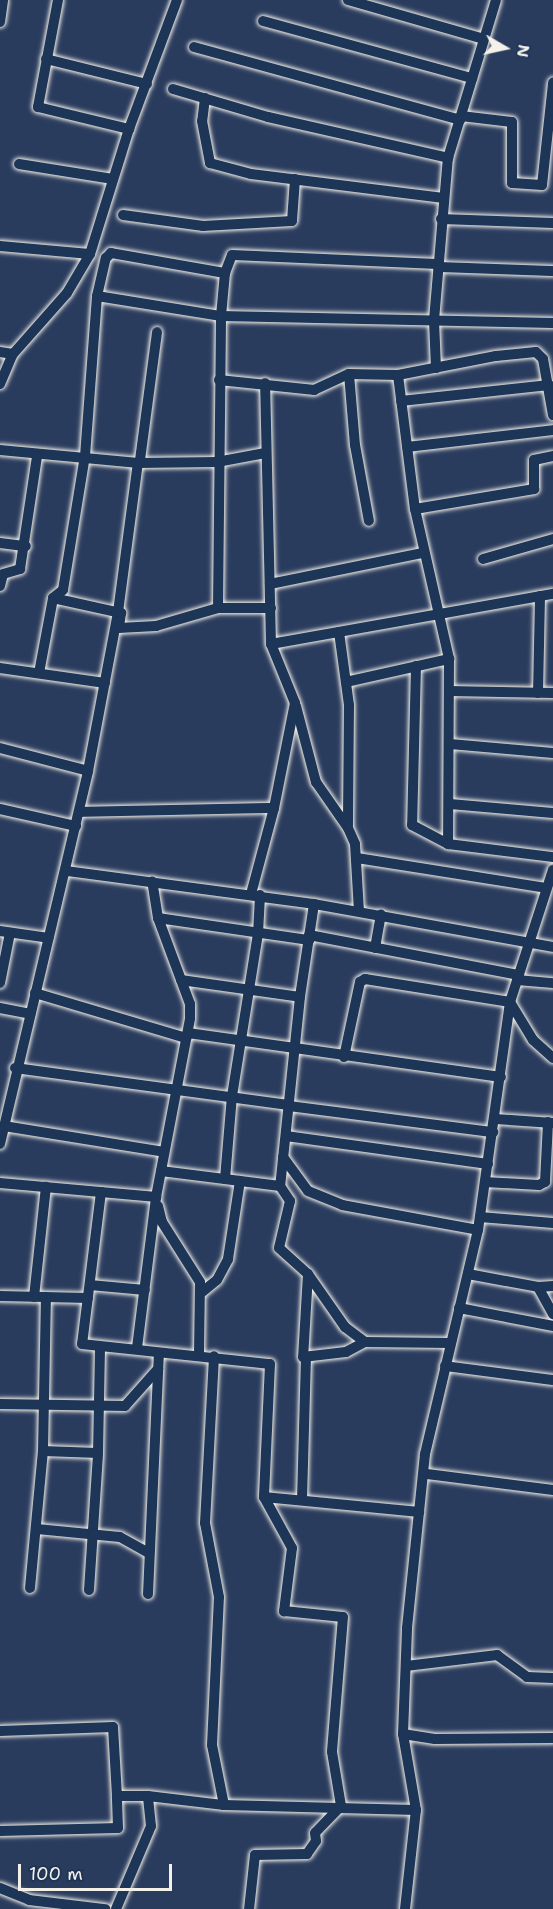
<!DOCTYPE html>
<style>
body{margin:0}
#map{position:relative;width:553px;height:1909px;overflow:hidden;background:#2a3c5e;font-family:"Shantell Sans",sans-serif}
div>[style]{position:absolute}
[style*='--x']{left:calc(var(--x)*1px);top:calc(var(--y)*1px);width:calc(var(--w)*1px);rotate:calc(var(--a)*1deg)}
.roads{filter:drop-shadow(0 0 2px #f4f1e8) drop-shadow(0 0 2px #f4f1e8)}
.minor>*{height:10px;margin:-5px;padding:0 5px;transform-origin:5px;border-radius:5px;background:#1d3557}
span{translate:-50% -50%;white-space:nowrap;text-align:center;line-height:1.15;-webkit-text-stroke:5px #1d3557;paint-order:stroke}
.north{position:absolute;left:475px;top:18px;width:60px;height:60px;-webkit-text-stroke:4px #1d3557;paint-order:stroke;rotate:99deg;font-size:16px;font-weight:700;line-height:24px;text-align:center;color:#f4f1e8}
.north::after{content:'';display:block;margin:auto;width:21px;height:27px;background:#f4f1e8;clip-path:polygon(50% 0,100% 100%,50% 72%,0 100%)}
.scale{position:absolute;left:18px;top:1864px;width:154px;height:27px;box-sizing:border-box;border:3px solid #f4f1e8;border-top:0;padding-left:8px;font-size:18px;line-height:21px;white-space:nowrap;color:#f4f1e8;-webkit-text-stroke:4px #1d3557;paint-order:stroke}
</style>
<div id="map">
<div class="roads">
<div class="minor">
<i style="--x:58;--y:0;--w:109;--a:100.6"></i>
<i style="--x:38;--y:107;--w:94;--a:13.6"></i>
<i style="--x:348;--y:0;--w:141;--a:16"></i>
<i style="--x:263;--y:21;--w:217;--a:15.3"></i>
<i style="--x:0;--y:22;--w:22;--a:-82"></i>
<i style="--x:194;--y:47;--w:276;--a:15.3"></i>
<i style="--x:46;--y:59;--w:104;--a:13.9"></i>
<i style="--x:173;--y:89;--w:99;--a:16.4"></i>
<i style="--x:268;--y:117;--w:185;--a:12.8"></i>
<i style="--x:205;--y:98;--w:23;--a:97"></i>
<i style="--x:202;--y:121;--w:43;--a:79.2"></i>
<i style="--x:210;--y:163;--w:42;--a:15"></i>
<i style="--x:251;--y:174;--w:194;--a:7.1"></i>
<i style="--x:461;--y:116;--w:51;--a:6.7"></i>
<i style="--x:512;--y:122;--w:61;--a:90"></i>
<i style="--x:512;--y:183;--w:30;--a:4"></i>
<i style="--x:542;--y:185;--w:103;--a:-83.8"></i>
<i style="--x:19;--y:164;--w:95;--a:9.1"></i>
<i style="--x:123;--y:215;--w:81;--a:7.8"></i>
<i style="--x:203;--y:226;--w:89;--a:-3.2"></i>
<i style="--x:292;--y:221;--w:42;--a:-85.9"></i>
<i style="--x:441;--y:219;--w:112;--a:2"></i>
<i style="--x:0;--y:246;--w:90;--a:5.1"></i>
<i style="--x:438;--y:267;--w:115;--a:2"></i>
<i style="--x:97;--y:296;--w:126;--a:9.2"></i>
<i style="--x:221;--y:316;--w:332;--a:1.2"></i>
<i style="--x:0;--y:352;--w:13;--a:9"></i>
<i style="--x:436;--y:368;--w:48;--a:-92.4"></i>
<i style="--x:434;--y:320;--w:163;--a:-85.1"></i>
<i style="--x:448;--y:158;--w:165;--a:-73.1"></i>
<i style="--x:349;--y:374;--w:71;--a:85.2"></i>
<i style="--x:355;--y:445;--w:77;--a:79.6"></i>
<i style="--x:398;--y:375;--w:135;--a:82.8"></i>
<i style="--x:415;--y:509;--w:154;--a:77.2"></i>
<i style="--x:449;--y:659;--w:185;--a:90.3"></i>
<i style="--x:219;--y:380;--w:96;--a:6"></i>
<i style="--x:314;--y:390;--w:38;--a:-25"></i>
<i style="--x:349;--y:374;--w:49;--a:1.2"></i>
<i style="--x:398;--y:375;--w:100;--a:-11"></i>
<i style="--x:496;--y:356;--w:40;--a:-5.7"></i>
<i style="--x:536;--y:352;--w:10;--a:45"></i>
<i style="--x:543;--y:359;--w:57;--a:79.9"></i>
<i style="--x:0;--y:384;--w:33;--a:-67"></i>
<i style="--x:13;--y:354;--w:81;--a:-48.5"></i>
<i style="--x:67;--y:293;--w:45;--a:-59.5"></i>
<i style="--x:90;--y:254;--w:131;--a:-72.7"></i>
<i style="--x:129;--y:129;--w:138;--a:-69.6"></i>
<i style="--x:401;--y:401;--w:149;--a:-6.2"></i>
<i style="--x:407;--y:447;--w:147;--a:-6.6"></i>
<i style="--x:0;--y:450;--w:139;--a:5.4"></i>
<i style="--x:138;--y:463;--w:79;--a:-0.7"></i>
<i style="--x:217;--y:462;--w:49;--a:-10.6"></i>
<i style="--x:140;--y:460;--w:129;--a:-82.4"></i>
<i style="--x:415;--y:509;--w:121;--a:-9.5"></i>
<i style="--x:534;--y:489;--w:29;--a:-90"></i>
<i style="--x:534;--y:460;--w:19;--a:-12"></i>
<i style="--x:0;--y:543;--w:26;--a:7"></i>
<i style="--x:483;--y:559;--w:73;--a:-15.9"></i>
<i style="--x:270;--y:584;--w:156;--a:-11.5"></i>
<i style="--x:0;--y:586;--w:12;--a:-76"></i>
<i style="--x:3;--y:574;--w:18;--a:-16"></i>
<i style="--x:20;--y:569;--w:114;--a:-81.4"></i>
<i style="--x:53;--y:598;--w:70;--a:12.4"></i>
<i style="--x:121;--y:613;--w:15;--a:98"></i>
<i style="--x:119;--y:628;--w:37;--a:-3"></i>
<i style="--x:156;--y:626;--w:65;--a:-16.2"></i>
<i style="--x:218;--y:608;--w:53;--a:0"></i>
<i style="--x:218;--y:608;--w:292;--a:-89.4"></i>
<i style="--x:221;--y:316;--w:43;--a:-84.7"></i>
<i style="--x:225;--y:273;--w:19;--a:-69"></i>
<i style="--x:232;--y:255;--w:206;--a:2.5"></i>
<i style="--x:339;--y:632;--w:74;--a:82.2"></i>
<i style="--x:349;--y:705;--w:122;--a:90.5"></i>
<i style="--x:271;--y:644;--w:286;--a:-10.1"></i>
<i style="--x:416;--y:666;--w:159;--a:91.4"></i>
<i style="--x:412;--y:825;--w:41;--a:27.8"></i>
<i style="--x:448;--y:844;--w:106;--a:7.1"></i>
<i style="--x:0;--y:668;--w:106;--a:8.1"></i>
<i style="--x:39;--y:673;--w:76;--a:-79.4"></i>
<i style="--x:53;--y:598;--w:13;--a:-39"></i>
<i style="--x:63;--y:590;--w:136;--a:-80.7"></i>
<i style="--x:85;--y:456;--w:160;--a:-85.7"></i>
<i style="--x:97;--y:296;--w:39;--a:-77"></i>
<i style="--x:106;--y:258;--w:7;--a:-45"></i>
<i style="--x:111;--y:253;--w:116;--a:10"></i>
<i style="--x:346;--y:682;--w:106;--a:-12.6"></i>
<i style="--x:449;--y:691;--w:104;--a:1.1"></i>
<i style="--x:538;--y:693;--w:97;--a:-88.8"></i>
<i style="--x:296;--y:706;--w:79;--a:75.3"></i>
<i style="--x:316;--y:782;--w:56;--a:55.2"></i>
<i style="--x:348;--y:828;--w:17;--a:66"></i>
<i style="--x:355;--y:844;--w:67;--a:86.6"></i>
<i style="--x:450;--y:744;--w:103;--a:5"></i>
<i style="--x:0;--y:748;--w:91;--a:14.6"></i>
<i style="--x:450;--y:804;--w:103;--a:5"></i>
<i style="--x:0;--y:809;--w:78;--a:12.6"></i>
<i style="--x:79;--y:812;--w:195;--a:-1.2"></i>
<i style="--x:357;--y:858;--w:191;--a:9"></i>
<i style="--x:67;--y:871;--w:249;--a:7.6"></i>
<i style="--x:314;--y:904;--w:243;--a:10.2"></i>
<i style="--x:251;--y:894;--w:89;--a:-75"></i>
<i style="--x:274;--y:808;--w:107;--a:-78.7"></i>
<i style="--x:295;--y:703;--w:64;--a:-112.1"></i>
<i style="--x:271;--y:644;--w:261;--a:-91.3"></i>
<i style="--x:314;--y:904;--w:94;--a:98.6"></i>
<i style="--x:300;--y:997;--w:190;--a:96"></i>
<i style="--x:280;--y:1186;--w:18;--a:56"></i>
<i style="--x:290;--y:1201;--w:48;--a:103.2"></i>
<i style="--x:279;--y:1248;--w:39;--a:42"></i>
<i style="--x:308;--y:1274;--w:65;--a:55.1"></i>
<i style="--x:345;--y:1327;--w:25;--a:37"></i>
<i style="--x:158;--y:918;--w:153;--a:8.3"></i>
<i style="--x:0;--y:931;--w:49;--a:8.1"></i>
<i style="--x:309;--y:935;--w:214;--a:10.8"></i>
<i style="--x:375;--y:948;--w:34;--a:-80"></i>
<i style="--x:181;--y:980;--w:120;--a:8.1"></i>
<i style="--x:517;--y:980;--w:36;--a:5"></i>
<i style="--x:0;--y:983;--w:51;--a:-78.7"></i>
<i style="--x:35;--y:993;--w:158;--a:16.6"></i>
<i style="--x:0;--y:1008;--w:31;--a:11"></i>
<i style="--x:188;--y:1033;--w:316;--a:8"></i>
<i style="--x:344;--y:1057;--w:77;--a:-78"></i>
<i style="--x:360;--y:982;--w:6;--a:-31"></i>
<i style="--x:365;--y:979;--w:147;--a:9"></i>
<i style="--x:510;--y:1002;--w:44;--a:58.8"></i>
<i style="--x:533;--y:1040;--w:27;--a:42"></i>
<i style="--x:15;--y:1068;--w:276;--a:7.7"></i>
<i style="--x:289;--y:1106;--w:206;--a:7.3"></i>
<i style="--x:495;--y:1119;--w:58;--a:3.9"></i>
<i style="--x:4;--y:1126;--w:162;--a:9.2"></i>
<i style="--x:286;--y:1136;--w:204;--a:7.9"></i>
<i style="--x:0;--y:1144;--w:383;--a:-76.7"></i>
<i style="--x:88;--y:771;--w:162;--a:-79.3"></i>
<i style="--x:118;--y:612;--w:150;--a:-82.4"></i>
<i style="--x:283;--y:1157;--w:42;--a:53.7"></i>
<i style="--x:308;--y:1191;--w:37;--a:22"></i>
<i style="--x:342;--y:1205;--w:138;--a:10.4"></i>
<i style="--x:161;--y:1171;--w:120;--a:7.2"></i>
<i style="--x:225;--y:1179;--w:83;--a:-85.2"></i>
<i style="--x:232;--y:1096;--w:164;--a:-80.9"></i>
<i style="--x:258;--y:934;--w:39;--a:-87"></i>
<i style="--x:485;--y:1182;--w:54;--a:3.2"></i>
<i style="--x:539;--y:1185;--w:7;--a:-27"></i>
<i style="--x:545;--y:1182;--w:60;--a:-87.1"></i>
<i style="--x:0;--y:1183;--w:157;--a:5.1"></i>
<i style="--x:101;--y:1192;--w:153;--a:97.1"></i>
<i style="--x:82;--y:1344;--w:189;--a:6.1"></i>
<i style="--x:270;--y:1364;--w:133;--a:92.6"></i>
<i style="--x:264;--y:1497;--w:58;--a:61.2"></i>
<i style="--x:292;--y:1548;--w:64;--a:97.2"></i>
<i style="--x:284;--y:1611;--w:59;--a:5.8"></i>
<i style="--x:343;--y:1617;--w:135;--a:94.7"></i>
<i style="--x:332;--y:1752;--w:55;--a:80.5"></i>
<i style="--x:341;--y:1806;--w:37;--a:134"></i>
<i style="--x:315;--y:1833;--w:8;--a:83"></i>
<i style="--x:316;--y:1841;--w:16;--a:125"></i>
<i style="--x:307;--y:1854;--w:52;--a:178.9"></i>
<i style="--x:255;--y:1855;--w:54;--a:96.3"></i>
<i style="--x:158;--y:1206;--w:16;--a:76"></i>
<i style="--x:162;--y:1222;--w:71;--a:57.7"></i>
<i style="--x:200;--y:1282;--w:72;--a:90.8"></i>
<i style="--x:480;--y:1217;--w:73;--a:4.7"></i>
<i style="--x:308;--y:1274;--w:83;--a:93.4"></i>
<i style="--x:303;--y:1357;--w:43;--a:-6.6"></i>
<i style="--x:346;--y:1352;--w:21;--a:-28"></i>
<i style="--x:365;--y:1342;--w:85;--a:0.7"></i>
<i style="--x:468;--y:1274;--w:71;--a:10.5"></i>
<i style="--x:538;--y:1287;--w:15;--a:-4"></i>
<i style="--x:90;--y:1285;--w:55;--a:5.2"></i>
<i style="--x:538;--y:1287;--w:31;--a:61"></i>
<i style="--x:202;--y:1292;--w:19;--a:-39"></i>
<i style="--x:217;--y:1280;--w:24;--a:-62"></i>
<i style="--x:228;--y:1259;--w:79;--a:-81.3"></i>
<i style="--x:0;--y:1296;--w:88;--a:1.3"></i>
<i style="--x:34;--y:1297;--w:111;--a:-83.8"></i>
<i style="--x:459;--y:1308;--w:96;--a:10.8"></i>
<i style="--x:137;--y:1348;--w:152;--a:-82.8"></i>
<i style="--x:156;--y:1197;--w:182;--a:-79.2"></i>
<i style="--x:190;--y:1018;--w:14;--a:-90"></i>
<i style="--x:190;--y:1004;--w:92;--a:-110.4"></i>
<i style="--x:158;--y:918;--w:37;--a:-99"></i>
<i style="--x:445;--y:1366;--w:109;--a:7.4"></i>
<i style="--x:0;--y:1404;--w:125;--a:0.9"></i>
<i style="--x:125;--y:1406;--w:50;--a:-48.3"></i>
<i style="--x:43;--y:1451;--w:55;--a:2.1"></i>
<i style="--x:427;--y:1474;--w:127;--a:7.2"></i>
<i style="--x:264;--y:1497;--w:156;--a:5.5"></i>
<i style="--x:302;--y:1500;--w:144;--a:-88.4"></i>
<i style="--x:37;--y:1529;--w:83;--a:5.5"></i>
<i style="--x:120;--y:1537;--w:31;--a:29"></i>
<i style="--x:30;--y:1588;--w:138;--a:-84.6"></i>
<i style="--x:43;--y:1451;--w:154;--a:-88.9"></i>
<i style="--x:89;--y:1590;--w:137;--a:-86.2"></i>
<i style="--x:98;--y:1453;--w:105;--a:-88.9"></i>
<i style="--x:148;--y:1594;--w:239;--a:-87.4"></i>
<i style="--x:406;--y:1666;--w:92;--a:-6.9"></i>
<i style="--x:497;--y:1655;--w:37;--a:36"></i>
<i style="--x:527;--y:1677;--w:26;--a:2"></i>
<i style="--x:0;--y:1731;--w:113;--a:-2"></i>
<i style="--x:113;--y:1727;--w:69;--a:86.7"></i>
<i style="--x:117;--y:1796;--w:31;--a:0"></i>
<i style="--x:403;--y:1734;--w:32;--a:9"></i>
<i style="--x:435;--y:1739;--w:118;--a:-0.5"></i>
<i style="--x:224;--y:1805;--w:192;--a:1.5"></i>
<i style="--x:0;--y:1831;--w:118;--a:-1.5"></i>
<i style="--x:118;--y:1828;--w:32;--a:-92"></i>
<i style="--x:0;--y:1888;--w:31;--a:22"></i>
<i style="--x:29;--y:1900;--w:77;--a:6.8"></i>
<i style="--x:116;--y:1909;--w:90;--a:-67.1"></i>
<i style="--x:151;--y:1826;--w:30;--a:-96"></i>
<i style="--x:148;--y:1796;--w:77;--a:6.8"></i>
<i style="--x:224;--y:1805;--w:61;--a:-101.3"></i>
<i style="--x:212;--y:1745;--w:148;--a:-87.3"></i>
<i style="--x:219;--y:1597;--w:75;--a:-100.7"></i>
<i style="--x:205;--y:1523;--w:167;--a:-86.9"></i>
<i style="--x:405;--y:1909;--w:100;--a:-83.7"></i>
<i style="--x:416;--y:1810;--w:77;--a:-99.7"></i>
<i style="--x:403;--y:1734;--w:106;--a:-87.8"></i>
<i style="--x:407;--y:1628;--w:175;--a:-84.1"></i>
<i style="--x:425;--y:1454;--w:230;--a:-76.7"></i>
<i style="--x:478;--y:1230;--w:230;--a:-82"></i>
<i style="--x:510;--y:1002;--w:139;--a:-72"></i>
</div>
</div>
<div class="north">N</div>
<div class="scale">100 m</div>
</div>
